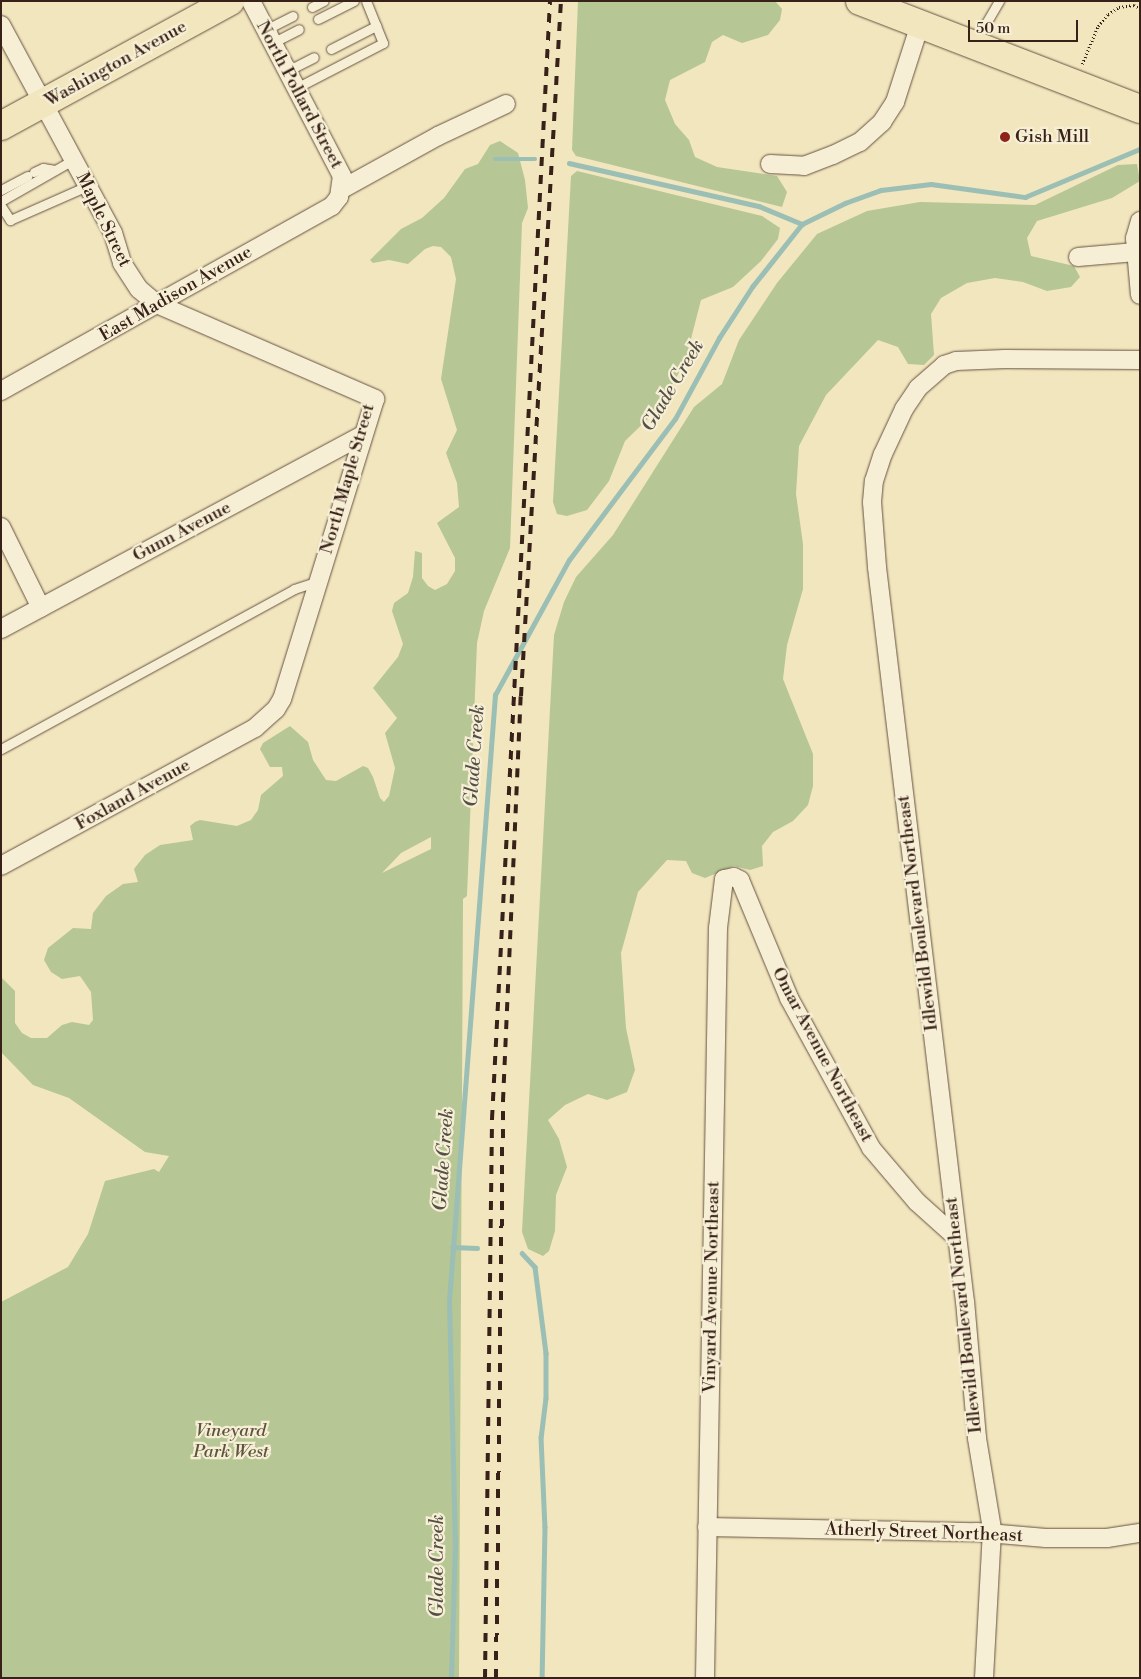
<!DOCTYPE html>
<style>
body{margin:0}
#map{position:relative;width:1141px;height:1679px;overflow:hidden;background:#f2e6be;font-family:"Libre Bodoni",serif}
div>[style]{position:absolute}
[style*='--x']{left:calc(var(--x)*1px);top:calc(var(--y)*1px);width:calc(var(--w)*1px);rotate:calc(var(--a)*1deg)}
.green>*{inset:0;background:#b6c695}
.stream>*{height:4.5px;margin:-2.25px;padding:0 2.25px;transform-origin:2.25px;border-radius:2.25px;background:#9bbfb4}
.path>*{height:2.5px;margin-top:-1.25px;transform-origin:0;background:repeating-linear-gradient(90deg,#372118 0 1px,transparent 0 3.5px)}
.roads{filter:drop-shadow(0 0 1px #665242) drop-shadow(0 0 1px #665242)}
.service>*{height:9px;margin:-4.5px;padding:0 4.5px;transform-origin:4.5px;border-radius:4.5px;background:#f7efd5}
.minor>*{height:18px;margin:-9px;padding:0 9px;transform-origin:9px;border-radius:9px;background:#f7efd5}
.primary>*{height:28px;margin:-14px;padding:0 14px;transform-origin:14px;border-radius:14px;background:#f2e6be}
.rail>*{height:4px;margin-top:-2px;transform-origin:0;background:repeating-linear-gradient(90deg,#372118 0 9px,transparent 0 18px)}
.dots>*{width:14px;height:14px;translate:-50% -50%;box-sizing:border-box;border:2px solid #f7efd5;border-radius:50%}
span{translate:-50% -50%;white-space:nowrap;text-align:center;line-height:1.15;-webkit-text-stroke:4.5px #f7efd5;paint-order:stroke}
.street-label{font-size:18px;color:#372118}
.poi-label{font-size:18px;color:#372118}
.left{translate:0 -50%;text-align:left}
.park-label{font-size:18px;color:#5d533e;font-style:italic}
.water-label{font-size:19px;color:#555047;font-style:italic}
.frame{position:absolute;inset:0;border:2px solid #372118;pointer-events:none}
.scale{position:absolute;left:968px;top:20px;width:110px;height:22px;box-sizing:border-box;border:2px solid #372118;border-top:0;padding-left:6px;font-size:15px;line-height:18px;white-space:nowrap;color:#372118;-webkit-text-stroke:4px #f7efd5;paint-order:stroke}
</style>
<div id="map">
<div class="green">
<i style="clip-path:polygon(578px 1px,775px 1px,782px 9px,780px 20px,768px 35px,742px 43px,723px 35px,712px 42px,705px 62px,670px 80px,665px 100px,675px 124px,689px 140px,695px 157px,717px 167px,777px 176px,787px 192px,782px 207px,576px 156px,572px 150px)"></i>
<i style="clip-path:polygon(evenodd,500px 141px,518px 153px,525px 180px,528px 208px,522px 223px,510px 548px,484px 611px,477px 643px,467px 896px,463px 899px,459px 1678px,1px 1678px,1px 1302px,68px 1267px,88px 1234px,105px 1181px,154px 1169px,159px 1172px,169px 1156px,145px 1152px,69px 1098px,33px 1085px,2px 1053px,1px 977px,15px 991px,15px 1023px,22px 1033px,31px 1038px,47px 1038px,62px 1025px,72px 1022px,89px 1025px,93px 1020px,91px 992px,80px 976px,62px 979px,51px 972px,44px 960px,48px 948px,73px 928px,91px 929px,93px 913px,106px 896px,123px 884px,138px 882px,134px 869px,145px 855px,160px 845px,193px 840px,190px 826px,195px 822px,200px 820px,237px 826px,251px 820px,258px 810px,261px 795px,283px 776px,282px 767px,270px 767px,260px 749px,263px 743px,290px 726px,308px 742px,313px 760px,326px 780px,336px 781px,363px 766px,368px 768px,373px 777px,380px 798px,384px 802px,389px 796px,395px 768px,385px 733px,397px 718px,373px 688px,398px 657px,403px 644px,392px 611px,394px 603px,408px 593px,413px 577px,415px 551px,422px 553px,422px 578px,428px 586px,435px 590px,447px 584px,455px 571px,455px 558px,437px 523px,459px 507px,457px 483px,446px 453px,457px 430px,441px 379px,456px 279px,451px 257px,441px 247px,433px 246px,425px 249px,408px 264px,389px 260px,373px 263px,370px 260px,401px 229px,422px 218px,444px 198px,465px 169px,478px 164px,490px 145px,500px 141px,431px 837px,431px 849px,382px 873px,401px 853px,431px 837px)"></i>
<i style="clip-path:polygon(1137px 164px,1140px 181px,1112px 198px,1037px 221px,1027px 238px,1031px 256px,1074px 266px,1080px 277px,1071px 287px,1047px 291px,1023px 282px,995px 278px,967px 283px,941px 298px,931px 314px,934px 355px,924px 365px,908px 364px,898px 347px,878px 340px,826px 395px,799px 446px,796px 494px,803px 544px,803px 589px,787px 645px,783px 679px,813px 754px,813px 786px,808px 805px,793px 821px,773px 832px,762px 846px,763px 866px,750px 870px,734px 866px,705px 878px,692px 873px,686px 861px,667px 860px,638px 892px,621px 953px,626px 1028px,635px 1070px,627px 1092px,607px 1100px,588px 1094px,565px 1105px,548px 1120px,559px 1139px,567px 1167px,556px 1195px,555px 1231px,549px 1251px,543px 1256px,528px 1249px,522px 1232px,554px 635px,564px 602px,576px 577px,613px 535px,694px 407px,722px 384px,739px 340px,777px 283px,817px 234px,867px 211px,920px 202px,1035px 205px,1118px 165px)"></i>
<i style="clip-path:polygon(577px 171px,762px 216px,780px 228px,778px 239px,761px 261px,733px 287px,701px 300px,685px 362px,659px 408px,625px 441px,609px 481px,587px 510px,567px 516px,557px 514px,553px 502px,571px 176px)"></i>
</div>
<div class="stream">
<i style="--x:495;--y:159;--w:40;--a:0"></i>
<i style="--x:569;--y:163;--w:195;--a:12.8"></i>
<i style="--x:759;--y:206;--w:47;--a:22.7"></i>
<i style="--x:452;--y:1247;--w:25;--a:2"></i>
<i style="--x:522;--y:1253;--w:19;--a:47"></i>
<i style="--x:535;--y:1267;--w:87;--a:82.7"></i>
<i style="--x:546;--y:1353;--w:45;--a:90"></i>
<i style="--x:546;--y:1398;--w:39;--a:97"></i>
<i style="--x:541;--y:1437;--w:90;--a:87.5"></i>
<i style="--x:545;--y:1527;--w:151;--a:91.1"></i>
<i style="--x:451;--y:1678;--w:131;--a:-88.3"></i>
<i style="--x:455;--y:1547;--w:246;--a:-91.4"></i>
<i style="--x:449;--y:1301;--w:608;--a:-85.66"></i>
<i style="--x:495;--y:695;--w:154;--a:-61.3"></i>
<i style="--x:569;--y:560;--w:176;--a:-53.1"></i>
<i style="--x:675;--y:419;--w:92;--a:-61.5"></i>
<i style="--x:719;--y:338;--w:61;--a:-57.1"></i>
<i style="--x:752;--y:287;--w:80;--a:-51.6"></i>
<i style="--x:802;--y:224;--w:48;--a:-26"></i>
<i style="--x:845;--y:203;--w:38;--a:-20"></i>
<i style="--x:881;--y:190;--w:50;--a:-6.8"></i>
<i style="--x:931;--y:184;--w:95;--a:7.9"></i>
<i style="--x:1025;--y:197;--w:125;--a:-22.7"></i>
</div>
<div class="path">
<i style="--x:1082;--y:64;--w:41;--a:-67.2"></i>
<i style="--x:1098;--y:26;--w:16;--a:-50"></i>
<i style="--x:1108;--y:14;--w:13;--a:-32"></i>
<i style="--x:1119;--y:7;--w:15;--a:-8"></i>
<i style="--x:1134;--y:5;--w:7;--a:27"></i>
</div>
<div class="roads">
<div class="service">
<i style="--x:312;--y:7;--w:13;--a:-27"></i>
<i style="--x:318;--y:19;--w:40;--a:-26.6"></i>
<i style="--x:265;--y:30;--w:31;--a:-27"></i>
<i style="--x:975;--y:42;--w:48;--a:-59.7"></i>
<i style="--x:272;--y:43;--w:30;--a:-27"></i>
<i style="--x:331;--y:49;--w:51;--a:-27.1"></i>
<i style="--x:287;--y:71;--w:30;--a:-27"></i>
<i style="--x:296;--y:88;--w:98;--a:-27.3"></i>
<i style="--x:383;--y:43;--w:45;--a:-112"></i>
<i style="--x:34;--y:172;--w:10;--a:-24"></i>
<i style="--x:43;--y:168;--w:12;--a:9"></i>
<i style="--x:1;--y:190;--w:30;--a:-28"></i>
<i style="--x:1;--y:201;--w:83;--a:-29.7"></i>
<i style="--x:1;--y:206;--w:17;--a:57"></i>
<i style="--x:10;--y:220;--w:84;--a:-23.8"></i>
<i style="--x:1;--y:749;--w:334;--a:-28.6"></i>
<i style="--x:294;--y:589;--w:25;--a:-18"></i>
</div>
<div class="minor">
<i style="--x:1;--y:25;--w:236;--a:61.7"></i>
<i style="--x:113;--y:233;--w:31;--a:73"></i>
<i style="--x:122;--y:263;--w:31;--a:57"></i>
<i style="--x:139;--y:289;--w:23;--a:40"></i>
<i style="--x:157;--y:304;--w:238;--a:23.5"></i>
<i style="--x:375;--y:399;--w:314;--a:107.2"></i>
<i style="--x:282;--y:699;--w:12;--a:121"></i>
<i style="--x:276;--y:709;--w:28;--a:138"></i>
<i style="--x:255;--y:728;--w:289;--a:151.5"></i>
<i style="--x:770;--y:164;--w:34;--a:3"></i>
<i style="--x:804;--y:166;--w:31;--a:-21"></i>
<i style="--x:833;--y:155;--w:30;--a:-26"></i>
<i style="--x:860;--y:142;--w:30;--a:-42"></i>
<i style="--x:882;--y:122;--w:24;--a:-57"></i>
<i style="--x:895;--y:102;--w:82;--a:-72.2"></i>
<i style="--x:342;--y:189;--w:110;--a:-28.9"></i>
<i style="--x:438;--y:136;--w:75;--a:-25.2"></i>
<i style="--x:1140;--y:221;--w:18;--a:106"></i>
<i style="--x:1135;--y:238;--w:57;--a:85"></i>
<i style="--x:1078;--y:257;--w:58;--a:-4.9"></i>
<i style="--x:1;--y:391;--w:379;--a:-29.2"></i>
<i style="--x:332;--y:206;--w:11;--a:-52"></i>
<i style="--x:339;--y:197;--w:21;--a:-82"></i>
<i style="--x:342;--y:176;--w:197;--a:-117.5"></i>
<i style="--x:1;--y:527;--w:90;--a:63.7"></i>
<i style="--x:1;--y:629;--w:411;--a:-28.2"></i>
<i style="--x:707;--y:1527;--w:269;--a:1.1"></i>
<i style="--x:976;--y:1532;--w:70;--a:4.9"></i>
<i style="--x:1046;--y:1538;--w:61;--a:0"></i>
<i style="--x:1107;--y:1538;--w:33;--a:-9"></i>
<i style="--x:705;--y:1678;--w:750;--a:-89.01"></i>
<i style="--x:718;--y:928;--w:49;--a:-83"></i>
<i style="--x:724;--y:879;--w:10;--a:-11"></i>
<i style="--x:734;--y:877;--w:7;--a:27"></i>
<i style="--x:740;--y:880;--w:128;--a:67.4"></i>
<i style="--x:789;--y:998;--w:171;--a:61.3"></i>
<i style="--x:871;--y:1148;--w:71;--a:49.6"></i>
<i style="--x:917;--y:1202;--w:52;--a:41.9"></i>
<i style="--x:984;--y:1678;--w:149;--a:-86.9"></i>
<i style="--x:992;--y:1529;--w:92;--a:-99.4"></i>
<i style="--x:977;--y:1438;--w:137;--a:-95"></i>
<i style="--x:965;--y:1302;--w:740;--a:-96.83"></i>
<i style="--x:877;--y:567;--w:65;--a:-94.4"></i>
<i style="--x:872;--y:502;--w:21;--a:-85"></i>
<i style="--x:874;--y:481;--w:28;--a:-72"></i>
<i style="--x:883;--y:454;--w:50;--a:-65"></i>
<i style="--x:904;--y:409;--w:25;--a:-56"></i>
<i style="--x:918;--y:388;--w:35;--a:-41"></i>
<i style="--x:944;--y:365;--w:13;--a:-18"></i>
<i style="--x:956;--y:361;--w:49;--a:-2.3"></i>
<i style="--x:1005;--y:359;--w:135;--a:0.4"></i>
</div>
<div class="primary">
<i style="--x:860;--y:1;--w:300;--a:21.1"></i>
<i style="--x:1;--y:126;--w:261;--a:-28.6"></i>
</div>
</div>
<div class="rail">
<i style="--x:485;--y:1678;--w:559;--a:-89.28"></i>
<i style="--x:492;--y:1119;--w:1120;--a:-87.03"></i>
<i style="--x:496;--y:1678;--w:577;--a:-89.3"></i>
<i style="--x:503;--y:1101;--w:405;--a:-87.5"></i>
<i style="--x:521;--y:696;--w:696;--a:-86.71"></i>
</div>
<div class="dots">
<i style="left:1005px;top:137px;background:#8f2418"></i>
</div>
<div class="street-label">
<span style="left:116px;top:64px;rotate:-29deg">Washington Avenue</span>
<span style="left:299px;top:95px;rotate:62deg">North Pollard Street</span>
<span style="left:103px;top:220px;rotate:64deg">Maple Street</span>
<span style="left:176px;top:294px;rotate:-30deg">East Madison Avenue</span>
<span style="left:348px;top:479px;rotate:-74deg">North Maple Street</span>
<span style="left:182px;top:532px;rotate:-28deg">Gunn Avenue</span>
<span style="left:133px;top:795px;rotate:-29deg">Foxland Avenue</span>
<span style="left:918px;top:913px;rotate:-97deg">Idlewild Boulevard Northeast</span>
<span style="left:822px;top:1055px;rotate:62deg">Omar Avenue Northeast</span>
<span style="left:712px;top:1287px;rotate:-89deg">Vinyard Avenue Northeast</span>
<span style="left:964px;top:1315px;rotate:-96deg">Idlewild Boulevard Northeast</span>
<span style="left:924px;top:1533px;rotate:2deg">Atherly Street Northeast</span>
</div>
<div class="poi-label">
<span class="left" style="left:1015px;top:137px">Gish Mill</span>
</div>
<div class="park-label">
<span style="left:231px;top:1442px">Vineyard<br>Park West</span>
</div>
<div class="water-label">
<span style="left:673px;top:386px;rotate:-59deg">Glade Creek</span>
<span style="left:475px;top:756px;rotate:-86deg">Glade Creek</span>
<span style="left:444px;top:1160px;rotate:-86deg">Glade Creek</span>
<span style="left:438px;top:1566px;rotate:-90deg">Glade Creek</span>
</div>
<div class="frame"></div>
<div class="scale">50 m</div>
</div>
